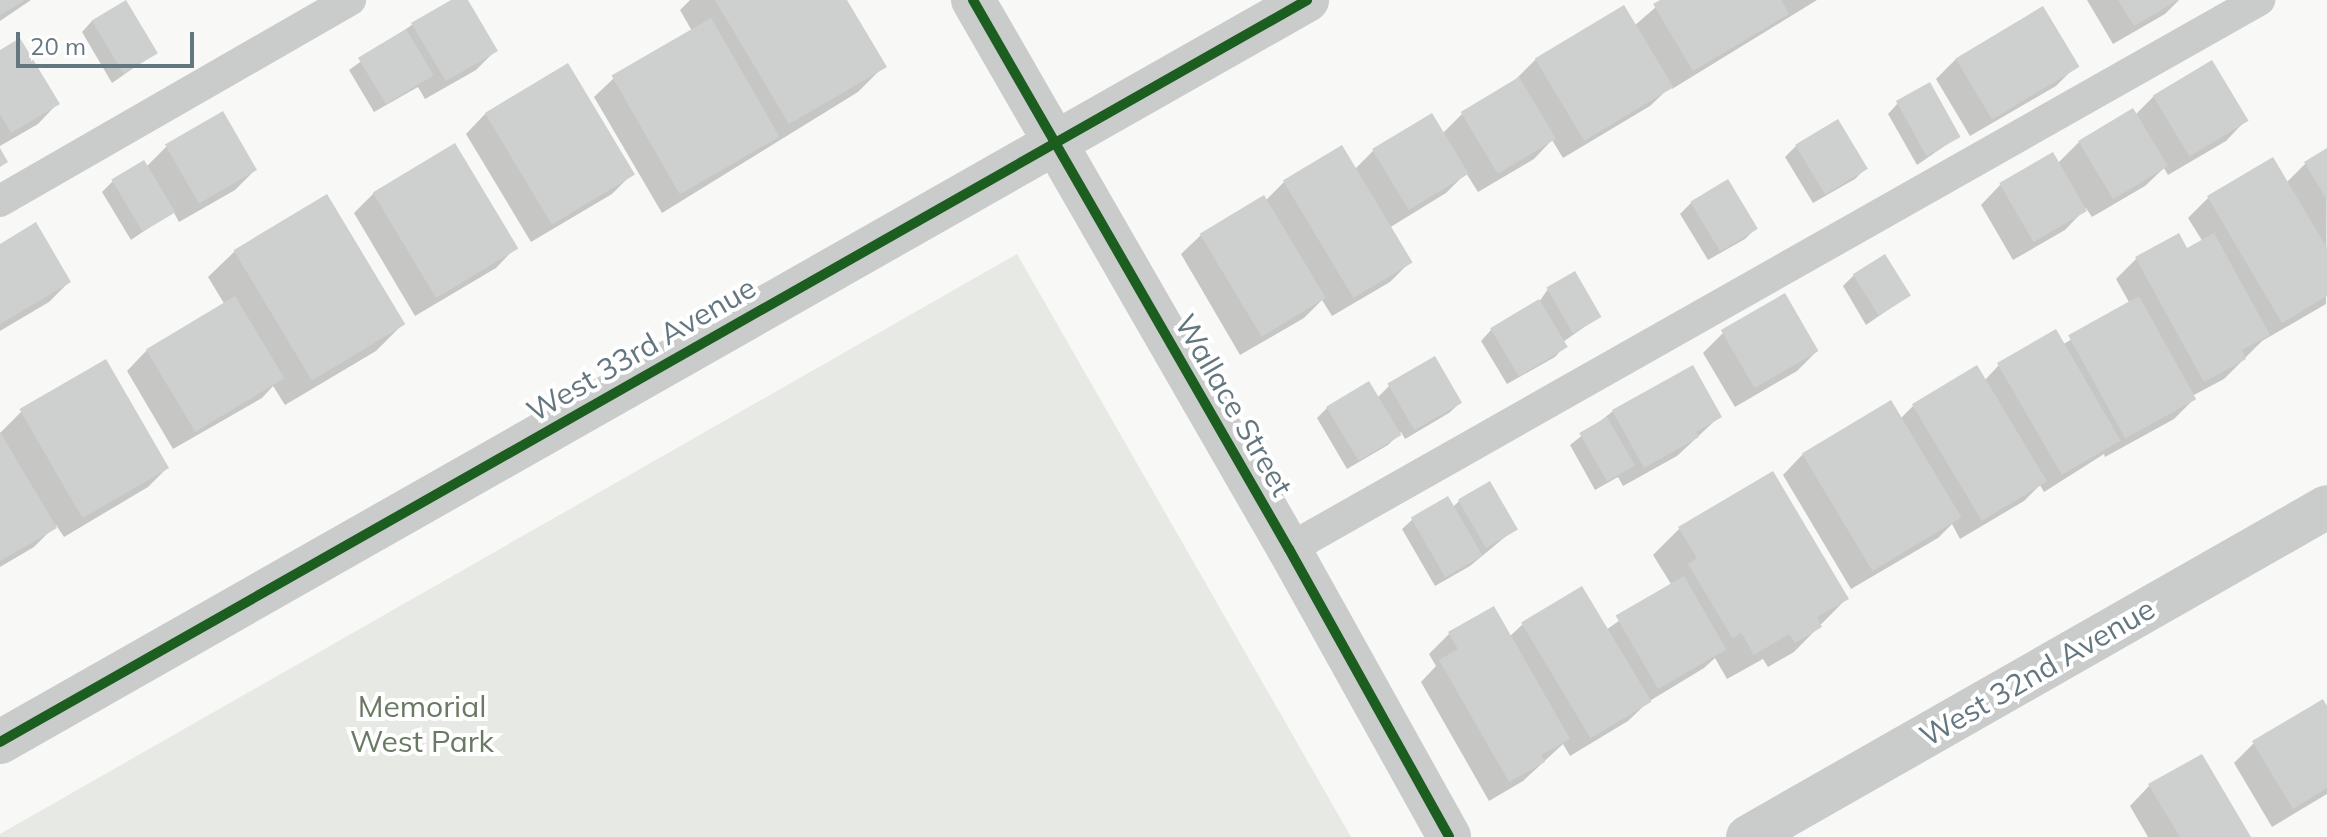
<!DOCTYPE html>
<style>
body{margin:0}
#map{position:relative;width:2327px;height:837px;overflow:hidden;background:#f8f8f7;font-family:Mulish,sans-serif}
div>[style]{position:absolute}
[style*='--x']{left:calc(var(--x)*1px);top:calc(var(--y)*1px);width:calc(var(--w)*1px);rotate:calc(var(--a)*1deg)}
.green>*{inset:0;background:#e7e9e4}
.shadow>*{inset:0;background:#0003}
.building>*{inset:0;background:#ced0d0;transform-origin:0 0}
.service>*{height:32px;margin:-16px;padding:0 16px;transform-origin:16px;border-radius:16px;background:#cacccc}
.minor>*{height:44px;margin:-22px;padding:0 22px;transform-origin:22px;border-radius:22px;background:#cacccc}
.cycleway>*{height:10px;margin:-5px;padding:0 5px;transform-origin:5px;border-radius:5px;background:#1b5e20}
span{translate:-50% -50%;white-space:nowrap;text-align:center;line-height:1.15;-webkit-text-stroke:8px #fff;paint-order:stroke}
.street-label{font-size:30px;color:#647780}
.park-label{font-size:30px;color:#697963}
.scale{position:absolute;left:16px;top:32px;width:178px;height:36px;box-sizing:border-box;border:4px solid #647780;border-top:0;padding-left:10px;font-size:24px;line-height:28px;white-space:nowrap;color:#647780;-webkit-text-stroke:6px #fff;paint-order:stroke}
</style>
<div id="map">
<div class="green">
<i style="clip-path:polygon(1017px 254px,1351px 837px,0 837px,0 834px)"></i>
</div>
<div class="shadow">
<i style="clip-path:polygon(0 0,31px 0,0 21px)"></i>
<i style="clip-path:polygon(455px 0,466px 0,496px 50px,476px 70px,425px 99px,418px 87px,374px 112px,349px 70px,413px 24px)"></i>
<i style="clip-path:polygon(690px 0,845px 0,884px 66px,858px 92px,662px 213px,594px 97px,614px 78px,692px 31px,680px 10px)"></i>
<i style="clip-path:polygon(1664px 0,1817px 0,1672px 89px,1671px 86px,1650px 106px,1563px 158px,1552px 140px,1534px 159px,1478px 192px,1466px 173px,1446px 193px,1389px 228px,1410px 262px,1390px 282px,1332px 316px,1322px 300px,1304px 318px,1240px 355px,1181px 254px,1201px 235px,1265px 201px,1284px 182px,1341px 148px,1354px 170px,1373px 151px,1442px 134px,1463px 113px,1516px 79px,1536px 59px,1623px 8px,1634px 26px)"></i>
<i style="clip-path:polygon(2087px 0,2179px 0,2165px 14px,2113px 44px)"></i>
<i style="clip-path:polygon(92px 21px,155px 53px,112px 83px,82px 32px)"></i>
<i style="clip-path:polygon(0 52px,57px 104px,38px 124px,0 146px)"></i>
<i style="clip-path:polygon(1956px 59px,2076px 66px,2056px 86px,1970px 136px,1936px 79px)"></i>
<i style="clip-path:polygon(2211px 62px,2245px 121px,2226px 141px,2168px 175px,2164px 168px,2145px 186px,2092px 217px,2086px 208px,2065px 230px,2013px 260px,1981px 205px,2000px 185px,2057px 164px,2079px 142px,2133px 111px,2135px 115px,2154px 96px)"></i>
<i style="clip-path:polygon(1898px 103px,1959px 136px,1917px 165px,1888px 114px)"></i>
<i style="clip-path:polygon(485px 114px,632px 174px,612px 194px,531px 242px,466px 134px)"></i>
<i style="clip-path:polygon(1796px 146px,1865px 169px,1855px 179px,1813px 203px,1785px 157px)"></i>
<i style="clip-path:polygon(166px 147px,255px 170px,235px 190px,179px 222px,173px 211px,131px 240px,102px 192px,113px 181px,146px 167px)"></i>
<i style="clip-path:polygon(2327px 151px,2326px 304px,2262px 341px,2224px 379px,2192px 396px,2194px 399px,2174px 419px,2105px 457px,2104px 454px,2044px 492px,2040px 485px,2024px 501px,1960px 539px,1952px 524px,1938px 538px,1851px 589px,1783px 475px,1802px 455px,1900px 419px,1913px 406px,1984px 381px,1999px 365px,2062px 345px,2130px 304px,2116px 279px,2136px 259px,2178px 236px,2186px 251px,2203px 242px,2188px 218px,2208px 198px,2272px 160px,2286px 183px,2306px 163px)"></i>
<i style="clip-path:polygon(1728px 182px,1755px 229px,1745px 239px,1708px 260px,1680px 214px,1691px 203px)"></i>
<i style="clip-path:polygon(374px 193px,515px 248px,496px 268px,415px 316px,354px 213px)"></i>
<i style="clip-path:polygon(0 246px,69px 282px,49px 302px,0 331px)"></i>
<i style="clip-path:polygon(235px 251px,402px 325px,376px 351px,285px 405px,273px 386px,262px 398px,173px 449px,127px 371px,146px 351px,225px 305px,208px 277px)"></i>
<i style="clip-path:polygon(1575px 274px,1600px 316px,1563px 342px,1565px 346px,1555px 357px,1507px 384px,1481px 341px,1491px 330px,1539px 302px,1548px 289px)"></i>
<i style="clip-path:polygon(1854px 275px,1908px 296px,1866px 325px,1843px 286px)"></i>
<i style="clip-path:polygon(1784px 296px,1817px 351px,1797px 371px,1735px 407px,1703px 353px,1723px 333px)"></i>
<i style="clip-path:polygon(105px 362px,167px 468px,148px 487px,64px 537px,56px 525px,34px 547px,0 567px,0 433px,21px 412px)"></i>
<i style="clip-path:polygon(1390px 385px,1460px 403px,1449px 413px,1405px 439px,1401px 432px,1388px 445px,1347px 469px,1317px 418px,1327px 408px,1377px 398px)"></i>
<i style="clip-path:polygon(1613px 411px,1720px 416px,1677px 456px,1623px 486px,1618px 477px,1595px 490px,1570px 445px)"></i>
<i style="clip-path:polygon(1459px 501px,1516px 528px,1470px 566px,1435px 586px,1402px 529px,1413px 519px,1452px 508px)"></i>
<i style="clip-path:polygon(1679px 529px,1847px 598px,1794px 652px,1768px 667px,1763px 659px,1727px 679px,1715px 658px,1704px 668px,1648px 702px,1628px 721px,1570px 756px,1563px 744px,1523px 781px,1489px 801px,1421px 682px,1436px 666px,1429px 654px,1449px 634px,1493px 608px,1509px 637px,1523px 624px,1606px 630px,1671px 584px,1653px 555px)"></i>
<i style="clip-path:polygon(2327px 710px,2327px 794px,2272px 827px,2234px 763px,2254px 743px)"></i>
<i style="clip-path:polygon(2149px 786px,2248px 837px,2148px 837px,2130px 806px)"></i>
</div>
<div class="building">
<i style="clip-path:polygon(0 0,25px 0,0 15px)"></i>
<i style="left:126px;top:0;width:62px;height:40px;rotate:59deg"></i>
<i style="clip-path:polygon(451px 0,468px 0,498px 51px,446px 81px,411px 23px)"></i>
<i style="clip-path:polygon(715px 0,847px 0,887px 67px,789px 124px)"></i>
<i style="clip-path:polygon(1660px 0,1781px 0,1789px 14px,1693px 71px,1653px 4px)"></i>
<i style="clip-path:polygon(2118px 0,2178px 0,2134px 26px)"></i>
<i style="left:1624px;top:5px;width:96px;height:104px;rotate:59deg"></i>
<i style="left:2043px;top:6px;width:71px;height:102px;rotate:59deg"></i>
<i style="left:711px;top:18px;width:137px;height:115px;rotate:60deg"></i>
<i style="left:406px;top:29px;width:54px;height:56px;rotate:59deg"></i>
<i style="clip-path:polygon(20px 38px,60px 104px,11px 133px,0 114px,0 50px)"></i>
<i style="left:2212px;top:60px;width:71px;height:69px;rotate:59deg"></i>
<i style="left:568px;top:63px;width:130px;height:97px;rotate:59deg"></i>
<i style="left:1519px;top:77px;width:72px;height:68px;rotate:59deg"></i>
<i style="left:1930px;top:82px;width:63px;height:39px;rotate:61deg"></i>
<i style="left:2133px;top:108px;width:68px;height:64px;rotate:59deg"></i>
<i style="left:223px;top:111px;width:68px;height:67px;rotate:60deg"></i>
<i style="left:1432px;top:113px;width:71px;height:70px;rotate:59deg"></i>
<i style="left:1838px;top:119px;width:58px;height:50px;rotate:59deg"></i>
<i style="left:455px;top:143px;width:123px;height:96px;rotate:59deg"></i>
<i style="left:1342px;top:145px;width:137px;height:69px;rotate:59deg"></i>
<i style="clip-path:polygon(0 148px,8px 162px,0 167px)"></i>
<i style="clip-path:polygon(2327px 148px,2327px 200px,2304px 162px)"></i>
<i style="left:2053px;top:152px;width:68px;height:62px;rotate:60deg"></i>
<i style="clip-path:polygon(2273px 157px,2327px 248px,2327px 296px,2282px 323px,2207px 196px)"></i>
<i style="left:144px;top:160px;width:61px;height:38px;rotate:59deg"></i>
<i style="left:1728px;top:179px;width:58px;height:44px;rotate:59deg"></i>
<i style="left:327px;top:194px;width:152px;height:109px;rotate:59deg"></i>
<i style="left:1264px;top:195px;width:120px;height:75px;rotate:59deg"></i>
<i style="clip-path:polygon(36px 222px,71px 282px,0 324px,0 244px)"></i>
<i style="clip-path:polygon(2179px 233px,2187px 248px,2214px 233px,2270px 335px,2242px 350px,2246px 359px,2204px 382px,2135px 257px)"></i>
<i style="left:1885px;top:254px;width:49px;height:38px;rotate:58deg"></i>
<i style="left:1575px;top:271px;width:53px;height:33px;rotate:60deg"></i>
<i style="left:1785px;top:293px;width:67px;height:74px;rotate:60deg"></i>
<i style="left:235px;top:296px;width:96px;height:104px;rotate:59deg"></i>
<i style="left:2139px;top:296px;width:118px;height:81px;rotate:61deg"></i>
<i style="left:1539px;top:299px;width:56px;height:57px;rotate:59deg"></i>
<i style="left:2056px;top:329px;width:129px;height:68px;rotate:60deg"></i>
<i style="left:1435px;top:356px;width:54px;height:55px;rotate:60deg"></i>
<i style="left:106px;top:359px;width:126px;height:100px;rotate:60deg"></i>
<i style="clip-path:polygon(1693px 365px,1722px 417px,1696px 432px,1699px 437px,1644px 468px,1612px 410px)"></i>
<i style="left:1977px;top:365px;width:136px;height:76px;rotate:59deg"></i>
<i style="left:1369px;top:381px;width:63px;height:50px;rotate:59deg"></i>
<i style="left:1891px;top:400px;width:137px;height:104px;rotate:59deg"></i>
<i style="left:1607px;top:417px;width:56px;height:32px;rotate:60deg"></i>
<i style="clip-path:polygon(0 432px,57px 528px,0 561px)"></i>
<i style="clip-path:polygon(1773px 471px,1849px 599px,1817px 617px,1822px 627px,1795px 643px,1789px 634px,1754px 655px,1741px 632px,1733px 639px,1688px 564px,1697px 558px,1678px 527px)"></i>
<i style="left:1490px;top:481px;width:56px;height:37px;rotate:60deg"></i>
<i style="left:1448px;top:496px;width:69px;height:43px;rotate:60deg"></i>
<i style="left:1684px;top:576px;width:85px;height:79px;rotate:60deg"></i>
<i style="left:1582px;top:586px;width:135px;height:71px;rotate:59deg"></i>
<i style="clip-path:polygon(1494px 606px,1570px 739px,1541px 755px,1545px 762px,1509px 782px,1439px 660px,1458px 649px,1448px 632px)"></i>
<i style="clip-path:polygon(2323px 699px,2327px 706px,2327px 788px,2293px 809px,2252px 741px)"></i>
<i style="clip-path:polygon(2202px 754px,2251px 837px,2180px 837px,2148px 784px)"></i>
</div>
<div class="service">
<i style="--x:0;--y:201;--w:404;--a:-29.9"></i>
<i style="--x:1289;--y:549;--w:1115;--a:-29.51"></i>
</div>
<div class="minor">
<i style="--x:973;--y:0;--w:633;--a:60.08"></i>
<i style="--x:1289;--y:549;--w:329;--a:60.9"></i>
<i style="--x:0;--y:742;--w:1503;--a:-29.58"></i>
<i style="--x:1748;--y:837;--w:666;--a:-29.68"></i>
</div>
<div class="cycleway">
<i style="--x:973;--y:0;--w:633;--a:60.08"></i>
<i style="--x:1289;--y:549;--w:329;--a:60.9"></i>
<i style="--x:0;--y:742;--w:1503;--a:-29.58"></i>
</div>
<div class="street-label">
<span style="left:641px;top:349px;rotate:-30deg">West 33rd Avenue</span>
<span style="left:1234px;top:405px;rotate:60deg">Wallace Street</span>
<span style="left:2037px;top:672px;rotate:-30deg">West 32nd Avenue</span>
</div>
<div class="park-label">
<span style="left:422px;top:723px">Memorial<br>West Park</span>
</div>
<div class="scale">20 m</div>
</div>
